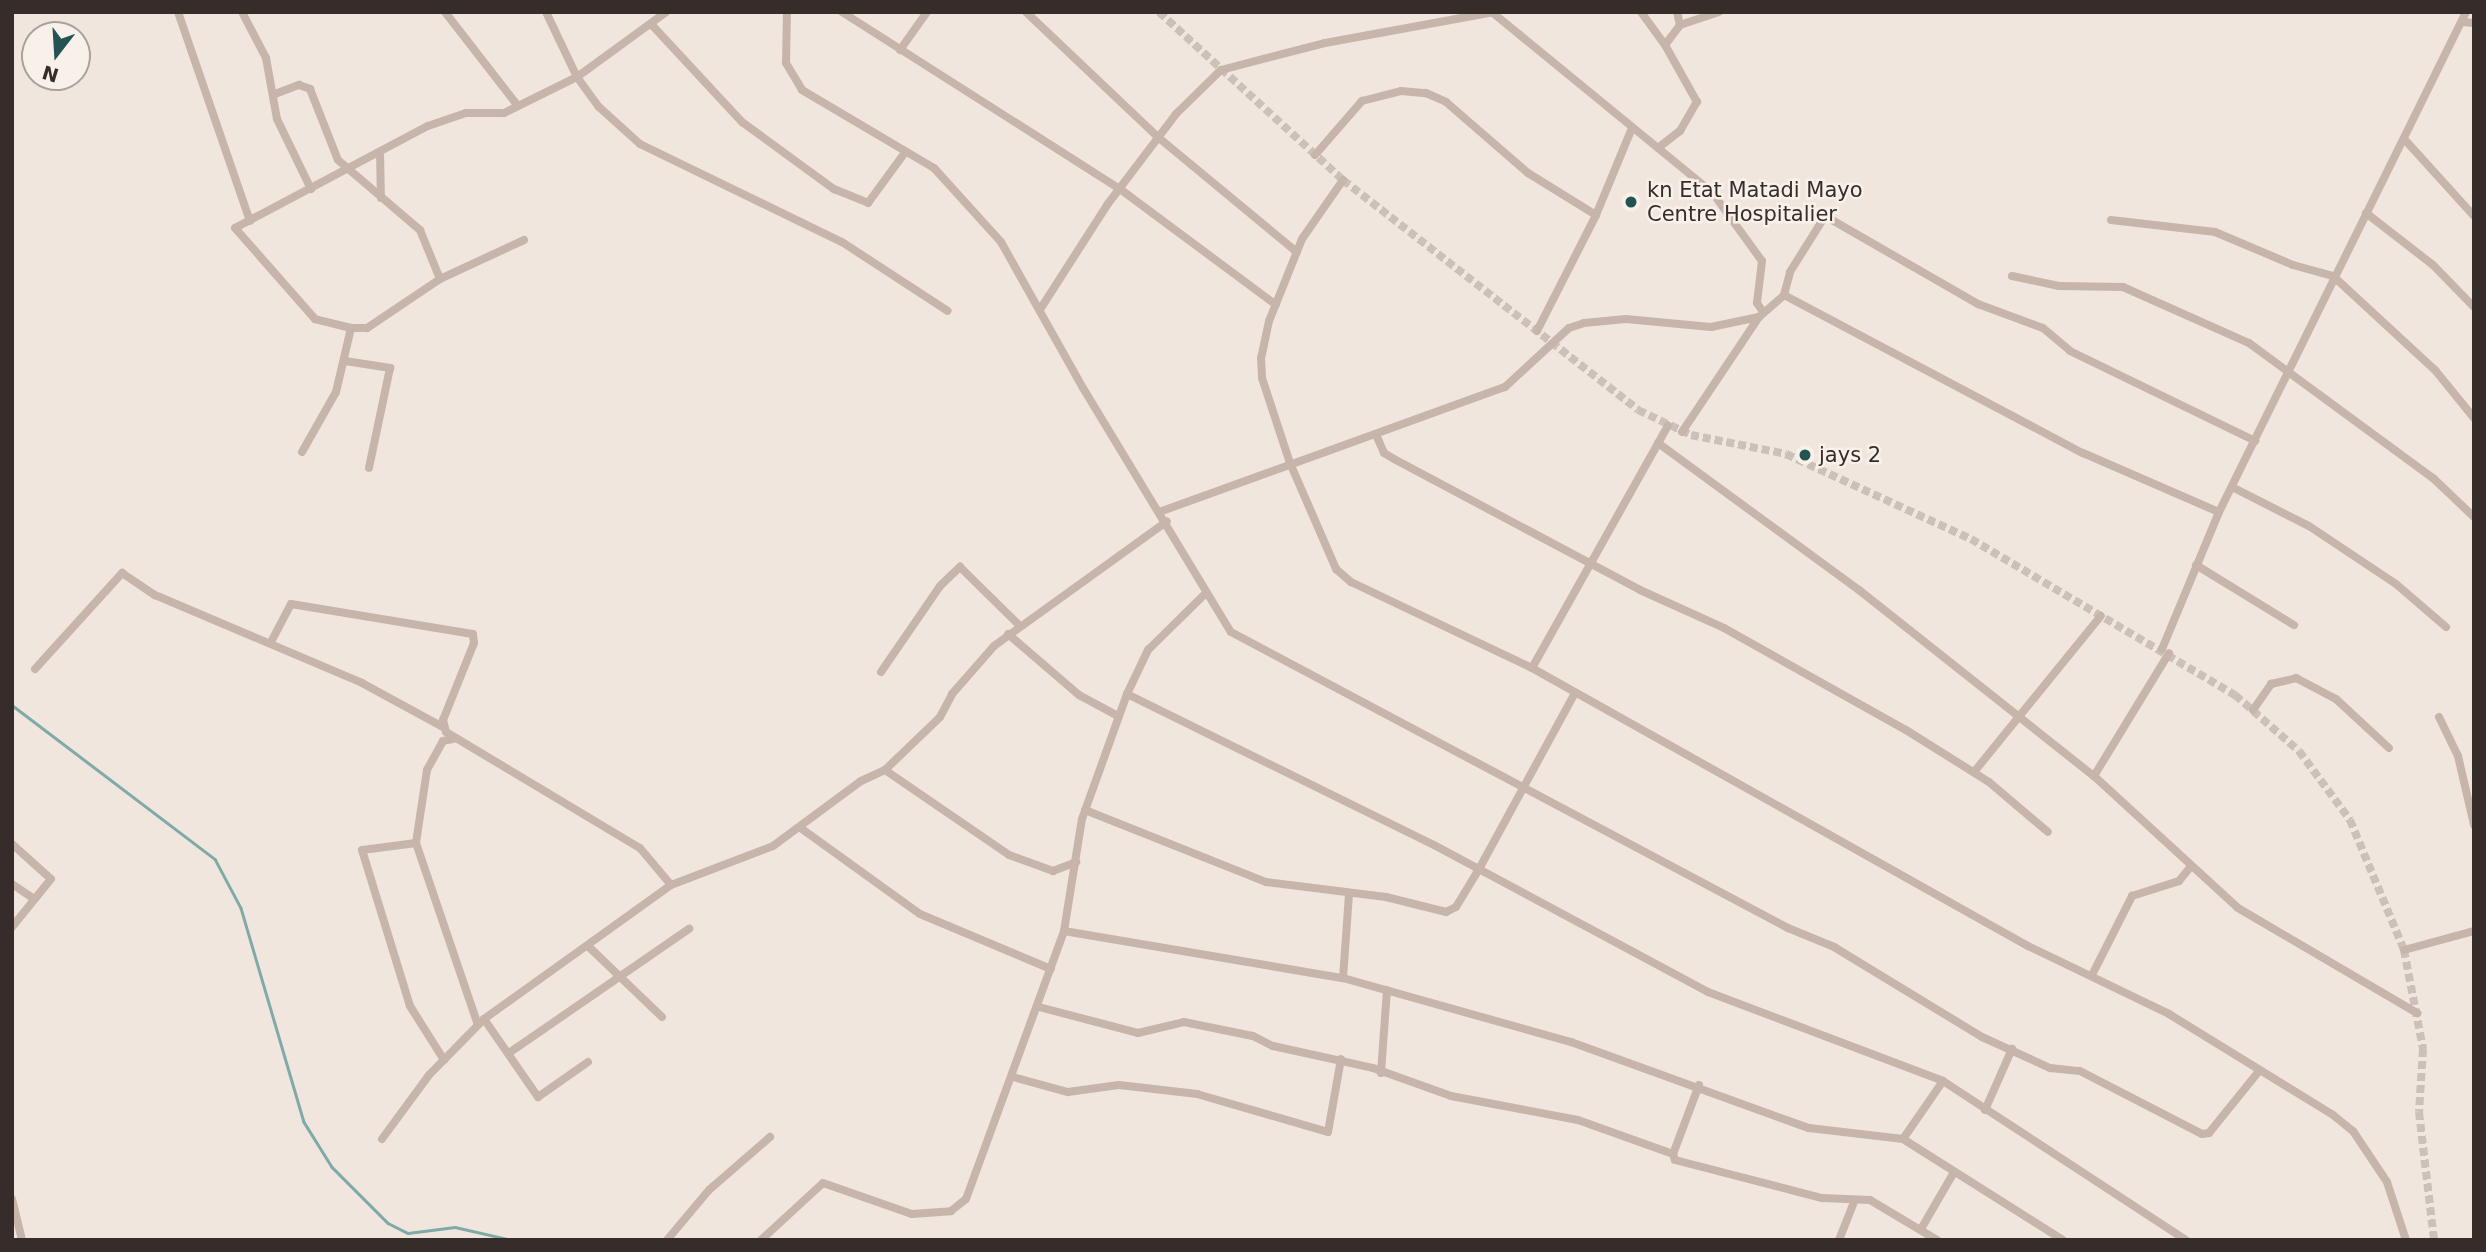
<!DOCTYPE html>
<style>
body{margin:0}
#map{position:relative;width:2486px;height:1252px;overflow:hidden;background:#f0e6de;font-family:"DejaVu Sans",sans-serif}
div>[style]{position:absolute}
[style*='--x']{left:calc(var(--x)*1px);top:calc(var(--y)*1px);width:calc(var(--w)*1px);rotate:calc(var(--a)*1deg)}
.stream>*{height:2.5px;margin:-1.25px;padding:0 1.25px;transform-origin:1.25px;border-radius:1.25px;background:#80aaa8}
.minor-tunnel>*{height:8px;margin-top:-4px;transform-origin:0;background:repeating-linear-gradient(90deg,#cbc1ba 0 8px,transparent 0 12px)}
.minor>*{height:8px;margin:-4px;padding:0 4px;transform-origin:4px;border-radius:4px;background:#c7b5ab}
.dots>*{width:19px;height:19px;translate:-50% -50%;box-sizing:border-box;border:4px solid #f8f1ea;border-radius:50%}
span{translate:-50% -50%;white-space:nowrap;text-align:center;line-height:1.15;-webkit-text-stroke:5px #f8f1ea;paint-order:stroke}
.poi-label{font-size:21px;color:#362c2a}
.left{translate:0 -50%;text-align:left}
.frame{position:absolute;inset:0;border:14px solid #362c2a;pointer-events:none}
.north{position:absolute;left:21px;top:21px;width:70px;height:70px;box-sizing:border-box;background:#f8f1ea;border:2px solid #aaa29d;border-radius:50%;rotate:197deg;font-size:19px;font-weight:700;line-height:28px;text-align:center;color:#362c2a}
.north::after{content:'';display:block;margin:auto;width:24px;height:32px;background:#235352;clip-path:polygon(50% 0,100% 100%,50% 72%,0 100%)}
</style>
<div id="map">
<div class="stream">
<i style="--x:12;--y:705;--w:255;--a:37.2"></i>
<i style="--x:215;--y:859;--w:55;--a:62"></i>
<i style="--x:241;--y:908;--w:223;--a:73.6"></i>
<i style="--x:304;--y:1122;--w:53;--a:58.1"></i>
<i style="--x:332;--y:1167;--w:79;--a:45"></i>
<i style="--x:388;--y:1223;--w:22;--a:27"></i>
<i style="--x:408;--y:1233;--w:47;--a:-7.3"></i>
<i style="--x:455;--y:1227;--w:58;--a:12.8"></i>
</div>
<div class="minor-tunnel">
<i style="--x:1159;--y:12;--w:249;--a:42.4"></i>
<i style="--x:1343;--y:180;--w:374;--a:37.9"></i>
<i style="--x:1638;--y:410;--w:59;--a:25.3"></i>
<i style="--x:1691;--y:435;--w:97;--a:11.3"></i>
<i style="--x:1786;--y:454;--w:204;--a:24.7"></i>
<i style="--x:1971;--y:539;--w:307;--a:30.6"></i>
<i style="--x:2235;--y:695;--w:85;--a:41.2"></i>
<i style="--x:2299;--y:751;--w:86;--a:53.5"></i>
<i style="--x:2350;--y:820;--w:141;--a:67.4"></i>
<i style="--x:2404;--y:950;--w:101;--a:79.1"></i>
<i style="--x:2423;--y:1049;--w:63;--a:93.6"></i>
<i style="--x:2419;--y:1112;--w:129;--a:83.3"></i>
</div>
<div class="minor">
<i style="--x:178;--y:12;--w:221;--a:71"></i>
<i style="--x:242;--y:12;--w:52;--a:62.4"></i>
<i style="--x:266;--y:58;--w:62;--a:79.8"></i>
<i style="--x:277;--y:119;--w:78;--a:64.1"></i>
<i style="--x:445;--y:12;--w:119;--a:52.2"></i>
<i style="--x:546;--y:12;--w:72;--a:64.5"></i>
<i style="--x:577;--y:77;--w:37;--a:54"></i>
<i style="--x:599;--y:107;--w:55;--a:42.1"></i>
<i style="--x:640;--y:144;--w:225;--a:25.9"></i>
<i style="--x:842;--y:242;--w:126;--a:33.1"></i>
<i style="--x:787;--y:12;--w:51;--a:91.1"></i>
<i style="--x:786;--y:63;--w:31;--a:59"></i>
<i style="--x:802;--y:90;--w:153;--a:30.6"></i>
<i style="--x:934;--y:168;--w:100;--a:47.8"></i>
<i style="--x:1001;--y:242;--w:167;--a:60.7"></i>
<i style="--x:1083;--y:388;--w:285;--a:58.8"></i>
<i style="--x:1231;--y:632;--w:631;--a:27.99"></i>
<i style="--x:1788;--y:928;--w:50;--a:22.4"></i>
<i style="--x:1834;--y:947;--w:173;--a:31.3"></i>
<i style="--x:1982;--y:1037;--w:75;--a:24.5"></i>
<i style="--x:2050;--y:1068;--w:30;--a:6"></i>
<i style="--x:2080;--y:1071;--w:137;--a:27.3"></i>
<i style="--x:2202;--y:1134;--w:7;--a:-8"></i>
<i style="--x:2209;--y:1133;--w:80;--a:-51.1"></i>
<i style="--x:842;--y:12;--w:330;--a:32.5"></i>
<i style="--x:1120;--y:189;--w:194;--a:36.6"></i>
<i style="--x:1026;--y:12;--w:183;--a:43.5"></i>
<i style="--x:1159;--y:138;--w:179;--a:39.6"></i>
<i style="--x:1641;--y:12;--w:41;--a:54"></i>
<i style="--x:1493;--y:13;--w:283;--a:39.3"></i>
<i style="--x:1712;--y:192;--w:85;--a:54.1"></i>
<i style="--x:1762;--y:261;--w:42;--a:96.8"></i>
<i style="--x:1757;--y:303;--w:11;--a:56"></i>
<i style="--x:2463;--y:22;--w:11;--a:5"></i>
<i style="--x:651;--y:24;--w:134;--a:47.1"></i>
<i style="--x:742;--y:122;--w:114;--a:36.1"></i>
<i style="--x:834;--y:189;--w:37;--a:22"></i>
<i style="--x:868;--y:203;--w:64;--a:-53.8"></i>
<i style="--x:1680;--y:25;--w:41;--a:-18.4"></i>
<i style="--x:900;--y:50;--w:47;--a:-54.6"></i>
<i style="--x:275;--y:94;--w:26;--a:-21"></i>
<i style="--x:299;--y:85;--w:12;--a:20"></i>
<i style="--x:310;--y:89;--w:76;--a:68.5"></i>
<i style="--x:338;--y:160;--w:108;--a:40.5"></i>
<i style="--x:420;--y:230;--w:53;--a:67.8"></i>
<i style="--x:2406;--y:141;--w:101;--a:47.8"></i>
<i style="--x:1658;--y:148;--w:28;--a:-38"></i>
<i style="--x:1680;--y:131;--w:34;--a:-60"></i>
<i style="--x:1697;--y:102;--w:65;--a:-119.3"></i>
<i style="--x:1665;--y:45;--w:25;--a:-53"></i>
<i style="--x:1680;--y:25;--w:13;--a:-103"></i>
<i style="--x:380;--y:152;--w:46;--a:88.8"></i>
<i style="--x:1315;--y:155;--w:72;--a:-49"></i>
<i style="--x:1362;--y:101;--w:40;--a:-14.4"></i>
<i style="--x:1401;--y:91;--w:25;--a:5"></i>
<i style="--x:1426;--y:93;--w:22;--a:24"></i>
<i style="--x:1446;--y:102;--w:108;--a:40.9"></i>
<i style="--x:1528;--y:173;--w:80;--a:31.7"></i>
<i style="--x:1343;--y:180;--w:72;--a:124.8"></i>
<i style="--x:1302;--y:239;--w:88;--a:111.9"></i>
<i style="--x:1269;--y:321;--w:38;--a:102"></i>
<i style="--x:1261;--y:358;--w:20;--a:87"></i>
<i style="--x:1262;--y:378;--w:89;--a:71.8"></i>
<i style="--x:1290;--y:463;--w:116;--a:66.5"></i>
<i style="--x:1336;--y:569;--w:20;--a:41"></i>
<i style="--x:1351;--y:582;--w:200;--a:25.4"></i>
<i style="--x:1532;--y:668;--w:569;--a:29.27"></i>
<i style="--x:2028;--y:946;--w:157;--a:25.7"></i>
<i style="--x:2169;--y:1014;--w:193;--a:31.6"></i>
<i style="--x:2333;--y:1115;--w:26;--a:39"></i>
<i style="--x:2353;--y:1131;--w:61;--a:56.3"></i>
<i style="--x:2387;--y:1182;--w:61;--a:71.9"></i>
<i style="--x:2366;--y:213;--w:85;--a:37.8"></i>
<i style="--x:2433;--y:265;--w:59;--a:45.7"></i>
<i style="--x:2111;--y:220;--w:105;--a:6.6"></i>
<i style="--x:2215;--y:232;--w:85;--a:22.9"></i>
<i style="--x:2293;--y:265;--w:41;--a:15.4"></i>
<i style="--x:2333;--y:276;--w:139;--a:42.7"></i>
<i style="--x:2435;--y:370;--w:62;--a:50.9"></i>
<i style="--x:524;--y:240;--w:93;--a:155.1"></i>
<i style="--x:440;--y:279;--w:88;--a:146.1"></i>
<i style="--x:367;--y:328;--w:16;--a:180"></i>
<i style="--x:351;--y:328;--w:37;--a:-166"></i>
<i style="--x:315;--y:319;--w:121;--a:-131.3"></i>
<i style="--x:235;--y:228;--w:218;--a:-27.9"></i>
<i style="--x:428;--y:126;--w:40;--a:-18.9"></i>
<i style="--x:466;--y:113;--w:38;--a:0"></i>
<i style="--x:504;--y:113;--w:81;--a:-26.3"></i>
<i style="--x:577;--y:77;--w:110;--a:-36.1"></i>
<i style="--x:2012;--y:276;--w:48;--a:12"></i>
<i style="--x:2059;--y:286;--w:64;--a:0.9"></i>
<i style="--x:2123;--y:287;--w:138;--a:24"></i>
<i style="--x:2249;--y:343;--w:228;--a:36.3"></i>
<i style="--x:2433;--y:478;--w:57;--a:43.6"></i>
<i style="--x:1784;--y:295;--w:24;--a:-75"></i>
<i style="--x:1790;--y:272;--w:66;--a:-58"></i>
<i style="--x:1825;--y:216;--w:177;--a:29.9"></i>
<i style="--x:1978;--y:304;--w:69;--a:20.3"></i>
<i style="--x:2043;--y:328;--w:35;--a:40"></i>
<i style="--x:2070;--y:351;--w:206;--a:25.9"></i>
<i style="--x:1041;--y:308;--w:122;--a:-57.3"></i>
<i style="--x:1107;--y:205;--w:114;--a:-52.8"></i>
<i style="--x:1176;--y:114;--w:63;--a:-44.4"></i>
<i style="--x:1221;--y:70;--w:107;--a:-14.6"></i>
<i style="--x:1325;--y:43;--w:172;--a:-10.4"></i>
<i style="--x:1537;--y:331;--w:130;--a:-63"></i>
<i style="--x:1596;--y:215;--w:94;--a:-67.5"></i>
<i style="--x:345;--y:361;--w:46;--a:8.8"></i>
<i style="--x:390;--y:368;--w:102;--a:101.9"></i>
<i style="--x:1682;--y:432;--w:138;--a:-56.2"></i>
<i style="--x:1759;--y:317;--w:33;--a:-41"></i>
<i style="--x:1784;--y:295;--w:338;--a:27.9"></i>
<i style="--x:2083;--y:453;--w:148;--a:23.5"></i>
<i style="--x:1377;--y:437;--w:17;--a:66"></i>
<i style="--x:1384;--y:453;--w:12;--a:31"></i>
<i style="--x:1394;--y:459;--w:279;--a:28"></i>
<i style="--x:1640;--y:590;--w:92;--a:24.3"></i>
<i style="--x:1724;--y:628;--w:209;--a:29.3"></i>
<i style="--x:1906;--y:730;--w:98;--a:32.1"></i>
<i style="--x:1989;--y:782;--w:77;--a:40.3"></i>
<i style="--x:1658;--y:443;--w:249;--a:36.2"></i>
<i style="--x:1859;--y:590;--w:300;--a:38.4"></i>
<i style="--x:2094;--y:776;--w:195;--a:42.5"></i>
<i style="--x:2238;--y:908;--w:208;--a:30.4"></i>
<i style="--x:302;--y:452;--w:69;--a:-60.5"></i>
<i style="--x:336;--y:392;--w:66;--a:-76.8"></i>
<i style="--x:2232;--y:487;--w:86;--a:26.9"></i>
<i style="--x:2309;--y:526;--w:105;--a:33.7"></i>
<i style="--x:2396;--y:584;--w:66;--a:40.7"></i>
<i style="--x:1162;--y:511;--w:365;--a:-19.9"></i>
<i style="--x:1505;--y:387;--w:87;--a:-42.7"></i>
<i style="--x:1569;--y:328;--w:16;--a:-18"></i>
<i style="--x:1584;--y:323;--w:42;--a:-5.4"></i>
<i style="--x:1626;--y:319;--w:85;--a:5.4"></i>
<i style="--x:1711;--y:327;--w:49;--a:-11.8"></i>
<i style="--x:2196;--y:565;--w:115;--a:31.5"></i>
<i style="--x:1008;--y:634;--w:94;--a:40.7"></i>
<i style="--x:1079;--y:695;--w:44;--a:28.3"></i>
<i style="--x:271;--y:642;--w:43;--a:-62.2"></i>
<i style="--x:291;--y:604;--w:184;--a:9.4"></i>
<i style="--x:473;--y:634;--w:9;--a:84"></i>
<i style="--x:474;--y:643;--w:83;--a:111.9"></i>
<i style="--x:443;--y:720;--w:12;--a:76"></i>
<i style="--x:446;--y:732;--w:226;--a:30.9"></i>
<i style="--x:640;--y:848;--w:48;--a:50"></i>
<i style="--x:2162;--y:649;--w:148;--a:-67.4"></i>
<i style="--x:2219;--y:512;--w:558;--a:-63.71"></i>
<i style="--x:1532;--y:668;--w:278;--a:-60.7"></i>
<i style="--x:35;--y:669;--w:130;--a:-47.8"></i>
<i style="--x:122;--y:573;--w:40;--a:34"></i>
<i style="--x:155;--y:595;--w:225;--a:23"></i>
<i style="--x:362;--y:683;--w:92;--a:28.5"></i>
<i style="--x:881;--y:672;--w:104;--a:-55.5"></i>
<i style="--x:940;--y:586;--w:28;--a:-44"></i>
<i style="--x:960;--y:567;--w:84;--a:44.5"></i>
<i style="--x:1127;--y:694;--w:342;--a:26.2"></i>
<i style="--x:1434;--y:845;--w:311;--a:28.2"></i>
<i style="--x:1708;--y:992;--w:251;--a:20.7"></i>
<i style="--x:1943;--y:1081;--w:290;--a:33.2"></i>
<i style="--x:2253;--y:710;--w:32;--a:-55"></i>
<i style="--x:2271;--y:684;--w:26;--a:-13"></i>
<i style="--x:2296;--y:678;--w:45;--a:27.7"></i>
<i style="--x:2336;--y:699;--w:72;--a:42.8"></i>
<i style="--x:2439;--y:717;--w:43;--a:64"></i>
<i style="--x:2458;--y:756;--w:71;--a:76.9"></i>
<i style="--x:453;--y:739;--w:10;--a:169"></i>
<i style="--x:443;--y:741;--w:33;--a:119"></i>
<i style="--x:427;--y:770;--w:74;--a:98.6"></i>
<i style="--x:416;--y:843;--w:192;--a:71.2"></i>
<i style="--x:885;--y:770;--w:150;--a:34.4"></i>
<i style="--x:1009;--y:855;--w:47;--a:20"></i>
<i style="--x:1053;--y:871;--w:25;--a:-21"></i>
<i style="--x:1974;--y:772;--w:201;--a:-50.9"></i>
<i style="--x:2094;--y:776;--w:144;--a:-58.6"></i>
<i style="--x:1085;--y:810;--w:195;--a:21.7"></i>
<i style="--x:1266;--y:882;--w:121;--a:7.1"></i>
<i style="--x:1386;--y:897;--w:62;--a:14"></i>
<i style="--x:1446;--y:912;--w:11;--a:-27"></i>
<i style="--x:1456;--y:907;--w:44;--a:-58.8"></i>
<i style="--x:1479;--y:869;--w:200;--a:-61.4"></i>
<i style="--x:802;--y:829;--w:145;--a:35.8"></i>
<i style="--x:920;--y:914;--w:142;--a:22.8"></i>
<i style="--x:416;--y:843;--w:54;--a:172.6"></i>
<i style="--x:362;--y:850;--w:163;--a:72.9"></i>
<i style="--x:410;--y:1006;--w:64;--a:57.8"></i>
<i style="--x:12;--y:844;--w:52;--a:41.9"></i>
<i style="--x:51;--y:879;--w:62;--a:129.1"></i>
<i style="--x:12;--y:884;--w:27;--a:34"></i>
<i style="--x:1064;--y:931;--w:283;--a:9.6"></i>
<i style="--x:1343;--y:978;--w:237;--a:15.7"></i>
<i style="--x:1571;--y:1042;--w:253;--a:19.9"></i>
<i style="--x:1809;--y:1128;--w:95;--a:6.7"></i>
<i style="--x:589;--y:947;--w:101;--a:43.8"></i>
<i style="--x:2404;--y:950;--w:73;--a:-15.2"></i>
<i style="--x:2092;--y:975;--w:89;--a:-63.1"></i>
<i style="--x:2132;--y:896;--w:49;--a:-17.7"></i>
<i style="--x:2179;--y:881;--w:19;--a:-51"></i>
<i style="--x:1343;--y:978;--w:84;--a:-85.9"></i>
<i style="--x:1039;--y:1007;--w:102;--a:14.7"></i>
<i style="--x:1138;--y:1033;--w:47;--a:-13.4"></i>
<i style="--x:1184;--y:1022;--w:70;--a:11.5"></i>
<i style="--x:1253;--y:1036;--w:22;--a:27"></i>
<i style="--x:1273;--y:1046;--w:102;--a:12.4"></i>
<i style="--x:1373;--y:1068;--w:83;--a:19.7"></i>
<i style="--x:1451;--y:1096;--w:129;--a:10.7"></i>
<i style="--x:1578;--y:1120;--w:101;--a:19.7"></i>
<i style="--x:484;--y:1019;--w:95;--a:55.3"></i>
<i style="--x:538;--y:1097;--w:61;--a:-35"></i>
<i style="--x:509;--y:1053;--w:219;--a:-34.6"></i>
<i style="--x:1381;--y:1073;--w:83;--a:-85.9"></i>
<i style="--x:1013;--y:1077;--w:57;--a:15.3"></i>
<i style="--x:1068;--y:1092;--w:51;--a:-7.8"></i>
<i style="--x:1119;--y:1085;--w:79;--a:6.6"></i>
<i style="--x:1197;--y:1094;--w:136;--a:16.2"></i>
<i style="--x:1328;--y:1132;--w:74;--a:-79.9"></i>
<i style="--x:1943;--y:1081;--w:70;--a:124.6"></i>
<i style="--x:1903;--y:1139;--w:189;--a:32.3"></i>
<i style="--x:1699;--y:1085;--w:74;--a:110.6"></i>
<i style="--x:1673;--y:1154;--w:6;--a:72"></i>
<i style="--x:1675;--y:1160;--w:152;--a:14.5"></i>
<i style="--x:1822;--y:1198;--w:48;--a:2.4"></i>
<i style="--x:1870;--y:1200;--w:78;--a:30.8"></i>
<i style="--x:1985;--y:1110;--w:67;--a:-66.1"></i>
<i style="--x:382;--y:1139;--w:79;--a:-53.7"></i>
<i style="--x:429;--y:1075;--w:78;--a:-45.5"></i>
<i style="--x:484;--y:1019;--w:230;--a:-35.6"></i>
<i style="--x:671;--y:885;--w:109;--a:-20.9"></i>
<i style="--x:773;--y:846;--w:109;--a:-36.5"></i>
<i style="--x:861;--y:781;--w:26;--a:-25"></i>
<i style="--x:885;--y:770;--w:76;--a:-43.9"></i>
<i style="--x:940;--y:717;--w:26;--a:-62"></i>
<i style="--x:952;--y:694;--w:64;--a:-48.8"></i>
<i style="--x:994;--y:646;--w:213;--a:-35.8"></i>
<i style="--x:12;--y:1199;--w:42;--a:76.3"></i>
<i style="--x:1921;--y:1229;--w:66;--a:-59.9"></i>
<i style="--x:667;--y:1240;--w:65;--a:-50"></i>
<i style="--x:709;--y:1190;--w:81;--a:-41"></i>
<i style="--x:761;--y:1240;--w:84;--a:-42.6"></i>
<i style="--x:823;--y:1183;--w:94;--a:19.2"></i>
<i style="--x:912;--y:1214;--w:39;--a:-4"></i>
<i style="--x:951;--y:1211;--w:19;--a:-39"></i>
<i style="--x:966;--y:1199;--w:285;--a:-69.9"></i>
<i style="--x:1064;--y:931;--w:113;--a:-80.9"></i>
<i style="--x:1082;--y:819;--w:133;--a:-70.2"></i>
<i style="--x:1127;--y:694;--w:49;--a:-64.5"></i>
<i style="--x:1148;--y:650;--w:81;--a:-44.5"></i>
<i style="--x:1839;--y:1240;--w:41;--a:-68.5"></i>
</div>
<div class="dots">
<i style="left:1631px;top:202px;background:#235352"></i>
<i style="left:1805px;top:455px;background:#235352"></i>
</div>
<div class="poi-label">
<span class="left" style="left:1647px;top:202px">kn Etat Matadi Mayo<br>Centre Hospitalier</span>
<span class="left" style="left:1819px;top:455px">jays 2</span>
</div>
<div class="frame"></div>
<div class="north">N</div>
</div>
